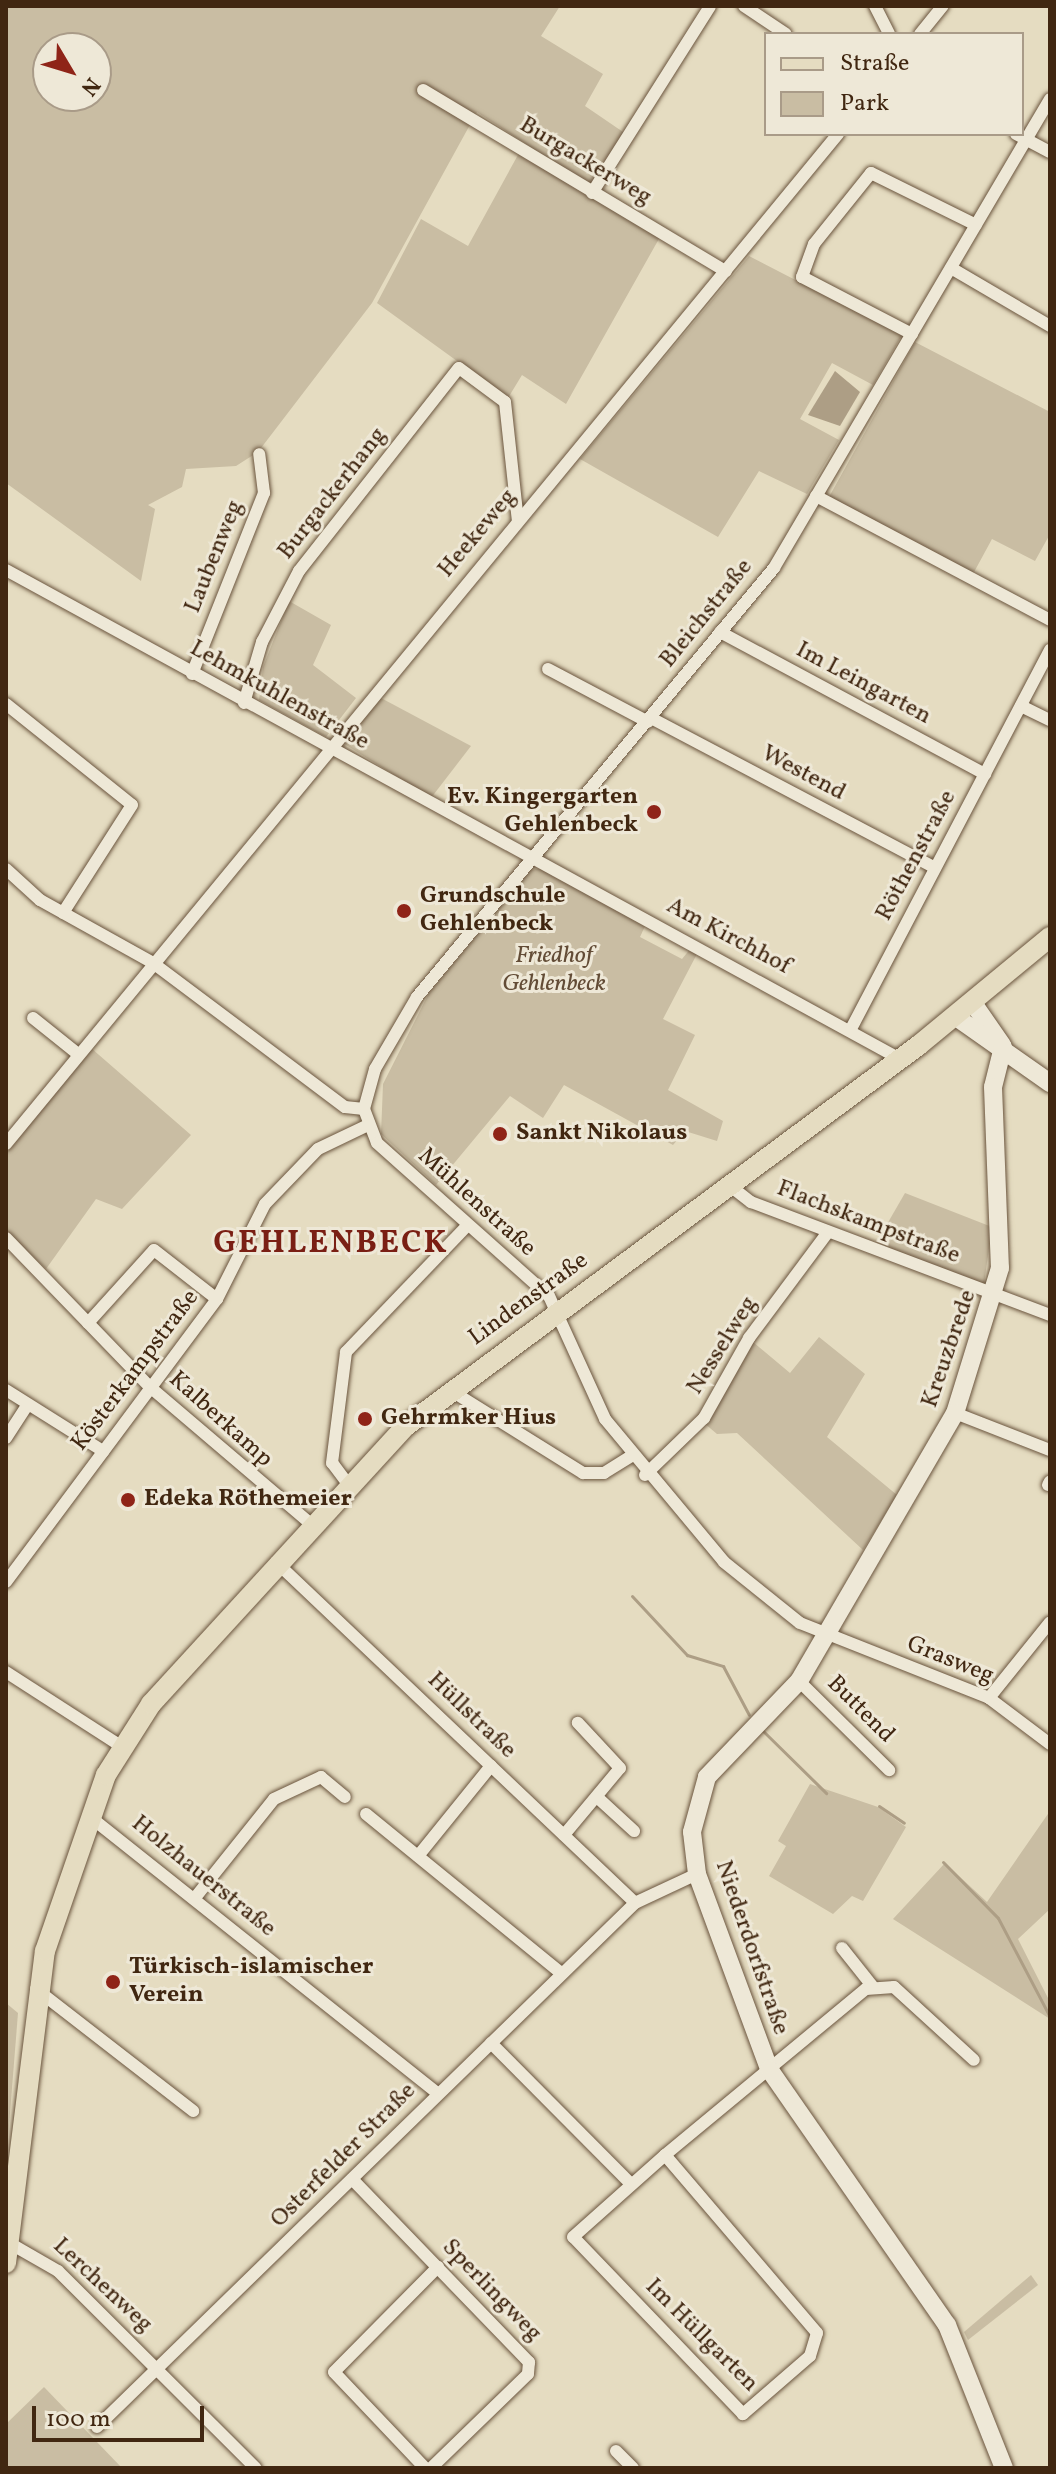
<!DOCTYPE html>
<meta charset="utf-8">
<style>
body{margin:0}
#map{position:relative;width:1056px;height:2474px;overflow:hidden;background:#e5dcc1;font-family:Vollkorn,serif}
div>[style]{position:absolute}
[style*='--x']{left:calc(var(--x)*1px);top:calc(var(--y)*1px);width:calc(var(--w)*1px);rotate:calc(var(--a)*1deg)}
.green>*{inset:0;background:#c9bda3}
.water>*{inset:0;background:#ad9e85}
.stream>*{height:3px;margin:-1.5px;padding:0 1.5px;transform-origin:1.5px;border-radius:1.5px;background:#ad9e85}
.roads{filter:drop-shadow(0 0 2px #6a543d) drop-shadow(0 0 2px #6a543d)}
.street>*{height:12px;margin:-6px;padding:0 6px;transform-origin:6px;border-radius:6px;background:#eee8d7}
.secondary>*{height:18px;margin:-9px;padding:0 9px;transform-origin:9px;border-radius:9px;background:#eee8d7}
.primary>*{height:20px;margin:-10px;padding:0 10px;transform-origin:10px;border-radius:10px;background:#e5dcc1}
.dots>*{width:22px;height:22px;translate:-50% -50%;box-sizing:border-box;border:4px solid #eee8d7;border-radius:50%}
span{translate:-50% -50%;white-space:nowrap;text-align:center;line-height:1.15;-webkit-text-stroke:6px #eee8d7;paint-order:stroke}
.street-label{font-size:24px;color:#412711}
.poi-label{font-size:24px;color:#412711;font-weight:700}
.right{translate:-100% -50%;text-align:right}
.left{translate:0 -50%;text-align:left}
.park-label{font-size:24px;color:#634c36;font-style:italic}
.district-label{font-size:32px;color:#7a1f14;font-weight:700;letter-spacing:2px}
.frame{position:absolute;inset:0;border:8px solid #412711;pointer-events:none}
.legend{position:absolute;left:764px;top:32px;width:260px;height:104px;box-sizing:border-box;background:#eee8d7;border:2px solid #a99b88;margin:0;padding:10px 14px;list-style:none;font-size:24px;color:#412711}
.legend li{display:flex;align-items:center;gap:16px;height:40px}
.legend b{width:40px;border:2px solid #a99b88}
.north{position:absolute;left:32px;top:32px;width:80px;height:80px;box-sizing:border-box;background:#eee8d7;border:2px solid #a99b88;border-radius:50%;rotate:128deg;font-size:22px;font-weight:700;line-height:32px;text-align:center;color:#412711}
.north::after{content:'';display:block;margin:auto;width:28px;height:36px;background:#8f2418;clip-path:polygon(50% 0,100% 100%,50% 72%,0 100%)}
.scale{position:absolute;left:32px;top:2406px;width:172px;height:36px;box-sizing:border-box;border:4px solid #412711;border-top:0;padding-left:10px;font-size:24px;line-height:28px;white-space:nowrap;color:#412711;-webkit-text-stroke:6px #eee8d7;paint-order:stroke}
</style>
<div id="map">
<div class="green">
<i style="clip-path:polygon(evenodd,6px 6px,560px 6px,541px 36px,603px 74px,585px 106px,626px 134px,592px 187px,477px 112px,372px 303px,258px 452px,236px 466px,186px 469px,182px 487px,148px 505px,155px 509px,141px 581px,6px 483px,6px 6px,48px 48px,96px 48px,96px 96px,48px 96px,48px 48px)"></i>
<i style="clip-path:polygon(519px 153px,660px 237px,566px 404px,522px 375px,508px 398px,377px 303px,421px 219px,468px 246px)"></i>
<i style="clip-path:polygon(749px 256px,902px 335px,873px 385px,832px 363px,800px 419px,839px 440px,807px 494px,759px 471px,718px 537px,580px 459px)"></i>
<i style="clip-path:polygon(915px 342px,1050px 412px,1050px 534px,1035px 561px,992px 539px,973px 574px,829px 497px)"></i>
<i style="clip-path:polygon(289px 601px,331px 625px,313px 665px,356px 698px,326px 737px,259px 700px,263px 667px)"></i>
<i style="clip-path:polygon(381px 698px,471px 746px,431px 798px,343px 743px)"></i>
<i style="clip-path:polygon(541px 868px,646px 924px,640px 937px,682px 959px,691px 948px,698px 952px,663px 1019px,695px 1035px,668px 1090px,723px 1121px,717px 1141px,685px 1131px,673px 1145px,564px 1085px,543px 1118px,510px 1096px,436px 1185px,381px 1134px,383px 1084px,429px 993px,531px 870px)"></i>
<i style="clip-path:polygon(91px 1048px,191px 1135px,122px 1209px,96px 1199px,46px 1269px,6px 1231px,6px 1154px)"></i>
<i style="clip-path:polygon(905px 1193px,992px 1227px,984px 1284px,875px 1245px)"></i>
<i style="clip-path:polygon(819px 1337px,865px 1374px,827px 1437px,897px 1495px,863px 1550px,737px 1433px,717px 1434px,704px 1423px,753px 1342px,790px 1373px)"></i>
<i style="clip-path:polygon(810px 1784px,878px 1807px,906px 1827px,863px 1901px,852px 1896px,833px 1914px,769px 1876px,786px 1846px,778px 1841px)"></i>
<i style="clip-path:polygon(1050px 1811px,1050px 1909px,1018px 1939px,1050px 2002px,1050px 2019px,893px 1919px,945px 1863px,987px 1902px)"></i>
<i style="clip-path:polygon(6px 2003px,18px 2013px,8px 2138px,6px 2137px)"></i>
<i style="clip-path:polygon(1031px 2275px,1038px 2285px,968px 2340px,964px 2332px)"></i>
<i style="clip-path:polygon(44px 2387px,122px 2468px,6px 2468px,6px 2424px)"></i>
</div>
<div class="water">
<i style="clip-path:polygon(835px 371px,860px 392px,840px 426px,808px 415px)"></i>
</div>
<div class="stream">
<i style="--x:632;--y:1596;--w:81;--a:47"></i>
<i style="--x:687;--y:1655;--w:38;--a:17"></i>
<i style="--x:723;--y:1666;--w:55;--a:62"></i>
<i style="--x:762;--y:1730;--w:90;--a:44.5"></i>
<i style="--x:879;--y:1806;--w:30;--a:34"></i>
<i style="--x:943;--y:1862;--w:78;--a:45.5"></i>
<i style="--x:998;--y:1918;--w:112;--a:62.3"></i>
</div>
<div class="roads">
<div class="street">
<i style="--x:744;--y:6;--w:50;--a:33.7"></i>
<i style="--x:875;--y:6;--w:31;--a:63"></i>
<i style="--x:920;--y:34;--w:36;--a:-51"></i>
<i style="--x:423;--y:90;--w:353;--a:30.9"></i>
<i style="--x:1050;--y:99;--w:544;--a:120.48"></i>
<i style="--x:774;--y:568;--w:558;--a:129.77"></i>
<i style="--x:417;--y:997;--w:83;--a:120.3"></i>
<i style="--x:375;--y:1069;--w:41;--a:105.4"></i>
<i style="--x:364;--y:1109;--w:36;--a:69"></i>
<i style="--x:377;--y:1143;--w:230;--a:41.7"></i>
<i style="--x:549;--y:1296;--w:135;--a:65.5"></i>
<i style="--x:605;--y:1419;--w:186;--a:50.2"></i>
<i style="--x:724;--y:1562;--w:97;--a:38.8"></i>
<i style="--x:800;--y:1623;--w:203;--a:21.6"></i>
<i style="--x:989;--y:1698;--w:76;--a:37"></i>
<i style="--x:1016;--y:134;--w:38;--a:28"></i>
<i style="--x:592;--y:193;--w:221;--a:-57.7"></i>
<i style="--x:951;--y:268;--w:115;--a:30.4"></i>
<i style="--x:912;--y:334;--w:124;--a:-152.6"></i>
<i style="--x:802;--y:277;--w:35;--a:-70"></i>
<i style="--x:814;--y:244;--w:91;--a:-51.2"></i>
<i style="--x:871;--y:173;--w:117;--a:26.3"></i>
<i style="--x:816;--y:496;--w:265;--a:27.9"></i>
<i style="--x:6;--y:570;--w:1019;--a:28.68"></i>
<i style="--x:720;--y:632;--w:301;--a:28.2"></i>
<i style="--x:548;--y:669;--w:113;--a:27.9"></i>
<i style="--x:192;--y:674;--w:195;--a:-68.3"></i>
<i style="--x:264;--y:493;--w:39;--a:-97"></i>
<i style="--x:244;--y:703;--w:64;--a:-73.6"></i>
<i style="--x:262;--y:642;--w:80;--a:-62.5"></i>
<i style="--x:299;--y:571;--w:258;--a:-51.8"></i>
<i style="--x:459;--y:368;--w:57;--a:36.5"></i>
<i style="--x:505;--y:402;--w:120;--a:83.8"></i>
<i style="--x:6;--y:704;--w:161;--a:38.7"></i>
<i style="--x:132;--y:805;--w:128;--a:122.6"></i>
<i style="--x:1021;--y:706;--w:32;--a:26"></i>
<i style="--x:651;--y:718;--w:321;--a:27.8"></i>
<i style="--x:6;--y:869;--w:46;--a:42.4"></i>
<i style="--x:40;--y:900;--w:129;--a:29.1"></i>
<i style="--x:153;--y:963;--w:240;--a:36.9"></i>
<i style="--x:345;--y:1107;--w:19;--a:6"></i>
<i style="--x:33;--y:1018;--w:58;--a:38.7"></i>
<i style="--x:852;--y:1027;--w:426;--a:-62.3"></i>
<i style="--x:6;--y:1144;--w:1309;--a:-50.52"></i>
<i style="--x:729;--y:1185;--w:28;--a:38"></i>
<i style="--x:751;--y:1202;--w:320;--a:20.7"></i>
<i style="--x:6;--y:1238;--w:207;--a:46"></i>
<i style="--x:150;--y:1387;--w:211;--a:40.4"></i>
<i style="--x:88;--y:1323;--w:98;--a:-47.9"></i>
<i style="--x:154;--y:1250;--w:80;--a:37.9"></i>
<i style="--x:6;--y:1390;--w:115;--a:32.2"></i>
<i style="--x:450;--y:1390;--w:157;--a:32"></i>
<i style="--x:583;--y:1473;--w:21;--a:0"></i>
<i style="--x:604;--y:1473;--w:32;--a:-32"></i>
<i style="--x:955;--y:1413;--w:102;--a:21.3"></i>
<i style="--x:6;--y:1438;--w:40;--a:-57.1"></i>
<i style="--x:645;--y:1475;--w:82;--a:-44"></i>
<i style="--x:704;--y:1418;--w:92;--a:-60.6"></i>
<i style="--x:749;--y:1338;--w:132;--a:-53.3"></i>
<i style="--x:348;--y:1484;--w:26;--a:-127"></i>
<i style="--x:332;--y:1463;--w:112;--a:-82.8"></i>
<i style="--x:346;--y:1352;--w:175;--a:-46.2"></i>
<i style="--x:1048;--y:1485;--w:4;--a:-63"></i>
<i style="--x:276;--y:1562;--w:495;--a:43.5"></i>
<i style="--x:6;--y:1582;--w:353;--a:-53.3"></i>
<i style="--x:217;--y:1299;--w:106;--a:-63.2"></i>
<i style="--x:265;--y:1204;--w:76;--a:-46.1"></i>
<i style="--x:318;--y:1149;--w:53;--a:-25.6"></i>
<i style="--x:6;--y:1672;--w:137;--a:32.8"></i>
<i style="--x:799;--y:1681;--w:127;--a:44.7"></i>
<i style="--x:989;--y:1698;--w:97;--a:-51.2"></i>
<i style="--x:598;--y:1798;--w:49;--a:42.5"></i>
<i style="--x:366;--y:1814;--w:252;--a:39.2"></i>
<i style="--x:89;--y:1816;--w:446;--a:38.5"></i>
<i style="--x:564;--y:1835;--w:87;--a:-50.1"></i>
<i style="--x:620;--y:1768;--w:62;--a:-133"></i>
<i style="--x:418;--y:1856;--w:116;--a:-51"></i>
<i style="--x:194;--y:1899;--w:128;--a:-51.3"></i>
<i style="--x:274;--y:1799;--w:52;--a:-25.1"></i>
<i style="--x:321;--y:1777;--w:31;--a:40"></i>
<i style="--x:842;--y:1948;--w:50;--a:51.5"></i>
<i style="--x:36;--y:1989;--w:199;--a:37.8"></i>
<i style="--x:491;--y:2043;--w:199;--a:45.2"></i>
<i style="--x:665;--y:2155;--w:234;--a:49.5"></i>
<i style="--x:817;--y:2333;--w:24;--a:107"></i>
<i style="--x:810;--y:2356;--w:89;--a:139.1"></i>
<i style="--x:743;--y:2414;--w:245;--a:-133.8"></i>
<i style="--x:573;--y:2237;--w:123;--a:-41.7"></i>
<i style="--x:665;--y:2155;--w:261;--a:-39.6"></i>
<i style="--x:866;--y:1989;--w:28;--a:-4"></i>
<i style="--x:894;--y:1987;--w:108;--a:42.4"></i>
<i style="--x:352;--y:2179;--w:255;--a:46"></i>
<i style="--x:529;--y:2362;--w:12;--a:95"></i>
<i style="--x:528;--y:2374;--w:135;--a:135.9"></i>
<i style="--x:11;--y:2244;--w:54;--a:29.9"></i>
<i style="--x:58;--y:2271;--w:279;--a:44.9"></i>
<i style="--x:97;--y:2427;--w:751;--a:-44.24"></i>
<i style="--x:635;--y:1903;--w:68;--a:-25.1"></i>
<i style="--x:616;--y:2451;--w:24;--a:45"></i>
<i style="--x:425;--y:2468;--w:132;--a:-133.5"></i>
<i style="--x:334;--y:2372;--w:148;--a:-45.3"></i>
</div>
<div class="secondary">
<i style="--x:973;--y:1003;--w:51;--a:55.4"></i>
<i style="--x:956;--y:1017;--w:115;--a:35.1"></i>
<i style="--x:1003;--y:1047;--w:41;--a:104"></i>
<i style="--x:993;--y:1087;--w:181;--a:87.8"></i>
<i style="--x:1000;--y:1268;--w:152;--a:107.2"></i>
<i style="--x:955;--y:1413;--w:310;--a:120.2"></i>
<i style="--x:799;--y:1681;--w:133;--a:133.8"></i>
<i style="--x:707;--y:1777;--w:57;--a:105.3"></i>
<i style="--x:692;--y:1832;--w:42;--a:83.2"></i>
<i style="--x:697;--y:1874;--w:208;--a:69.7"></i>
<i style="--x:769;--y:2069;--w:312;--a:55.2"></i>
<i style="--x:947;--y:2325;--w:154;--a:68.3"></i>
</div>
<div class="primary">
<i style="--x:6;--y:2263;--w:314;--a:-82.9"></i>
<i style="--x:45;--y:1951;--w:186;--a:-70.9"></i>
<i style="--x:106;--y:1775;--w:84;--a:-57.6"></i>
<i style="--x:151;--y:1704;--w:377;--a:-47.5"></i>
<i style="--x:406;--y:1426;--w:639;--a:-36.6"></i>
<i style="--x:919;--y:1045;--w:170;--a:-39.5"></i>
</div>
</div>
<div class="dots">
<i style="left:654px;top:812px;background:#8f2418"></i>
<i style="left:404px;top:911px;background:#8f2418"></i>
<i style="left:500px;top:1134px;background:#8f2418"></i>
<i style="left:365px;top:1419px;background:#8f2418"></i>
<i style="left:128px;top:1500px;background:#8f2418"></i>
<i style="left:113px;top:1982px;background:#8f2418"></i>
</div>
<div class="street-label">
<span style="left:585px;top:162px;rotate:31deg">Burgackerweg</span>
<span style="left:333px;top:494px;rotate:-52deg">Burgackerhang</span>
<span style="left:478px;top:534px;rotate:-50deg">Heekeweg</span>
<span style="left:215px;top:557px;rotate:-68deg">Laubenweg</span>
<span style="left:707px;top:614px;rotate:-51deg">Bleichstraße</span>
<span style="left:863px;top:684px;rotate:28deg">Im Leingarten</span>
<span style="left:279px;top:696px;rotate:29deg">Lehmkuhlenstraße</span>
<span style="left:803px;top:774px;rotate:28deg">Westend</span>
<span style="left:917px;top:856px;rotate:-62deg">Röthenstraße</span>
<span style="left:728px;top:937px;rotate:28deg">Am Kirchhof</span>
<span style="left:476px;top:1203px;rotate:42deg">Mühlenstraße</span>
<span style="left:868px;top:1223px;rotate:21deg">Flachskampstraße</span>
<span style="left:529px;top:1300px;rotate:-36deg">Lindenstraße</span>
<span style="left:723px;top:1346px;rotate:-58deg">Nesselweg</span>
<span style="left:950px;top:1349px;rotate:-71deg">Kreuzbrede</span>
<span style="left:136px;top:1371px;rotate:-53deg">Kösterkampstraße</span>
<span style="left:220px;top:1420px;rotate:42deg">Kalberkamp</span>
<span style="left:950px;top:1661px;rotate:22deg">Grasweg</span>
<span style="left:860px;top:1710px;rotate:45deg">Buttend</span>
<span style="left:471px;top:1716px;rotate:44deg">Hüllstraße</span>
<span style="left:203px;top:1877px;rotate:39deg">Holzhauerstraße</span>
<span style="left:751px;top:1948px;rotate:71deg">Niederdorfstraße</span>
<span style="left:344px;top:2156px;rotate:-45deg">Osterfelder Straße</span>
<span style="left:102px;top:2286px;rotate:43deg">Lerchenweg</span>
<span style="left:491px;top:2291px;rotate:46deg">Sperlingweg</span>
<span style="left:701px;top:2336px;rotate:45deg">Im Hüllgarten</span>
</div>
<div class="poi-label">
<span class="right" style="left:638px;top:812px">Ev. Kingergarten<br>Gehlenbeck</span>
<span class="left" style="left:420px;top:911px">Grundschule<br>Gehlenbeck</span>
<span class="left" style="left:516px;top:1134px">Sankt Nikolaus</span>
<span class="left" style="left:381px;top:1419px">Gehrmker Hius</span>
<span class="left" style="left:144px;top:1500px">Edeka Röthemeier</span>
<span class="left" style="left:129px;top:1982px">Türkisch-islamischer<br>Verein</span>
</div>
<div class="park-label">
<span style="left:554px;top:971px">Friedhof<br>Gehlenbeck</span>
</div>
<div class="district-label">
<span style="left:331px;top:1244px">GEHLENBECK</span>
</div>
<div class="frame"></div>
<ul class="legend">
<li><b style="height:10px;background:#e5dcc1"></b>Straße</li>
<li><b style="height:22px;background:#c9bda3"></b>Park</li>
</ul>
<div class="north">N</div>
<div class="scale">100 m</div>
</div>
